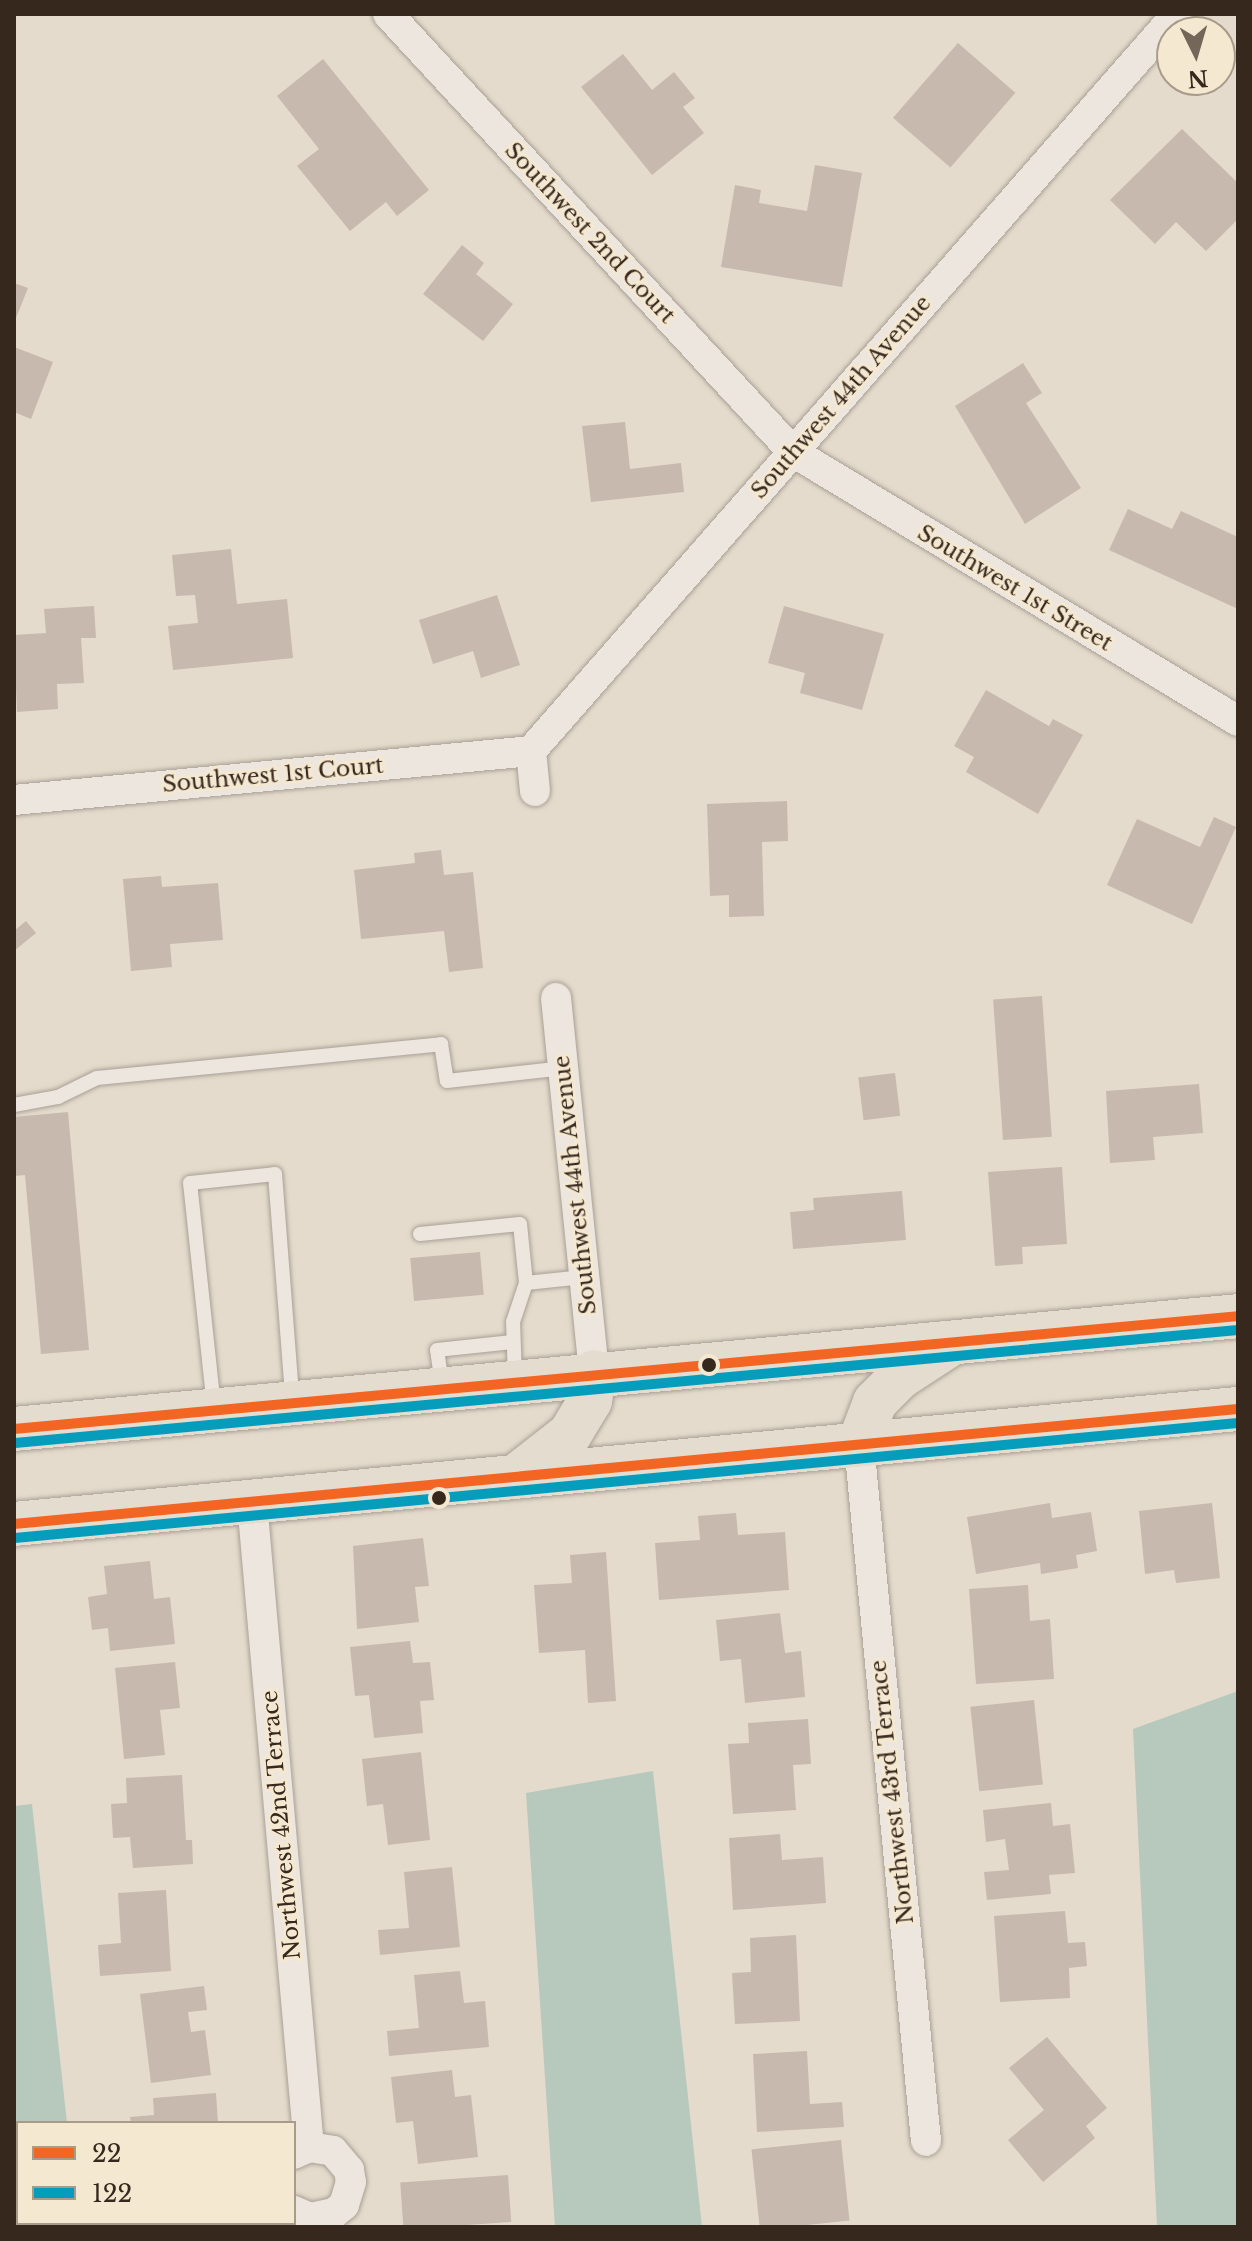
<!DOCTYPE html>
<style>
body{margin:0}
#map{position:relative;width:1252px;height:2241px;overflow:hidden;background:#e4dbcc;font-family:"Libre Baskerville",serif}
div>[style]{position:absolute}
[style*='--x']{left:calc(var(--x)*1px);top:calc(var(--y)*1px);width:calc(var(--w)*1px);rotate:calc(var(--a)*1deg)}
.water>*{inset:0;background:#b7c8bd}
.building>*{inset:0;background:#c7b9ad;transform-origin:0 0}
.roads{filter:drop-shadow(0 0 2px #a9a095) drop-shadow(0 0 2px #a9a095)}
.lane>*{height:14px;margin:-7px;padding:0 7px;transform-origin:7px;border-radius:7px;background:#ece6de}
.street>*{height:30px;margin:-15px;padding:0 15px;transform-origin:15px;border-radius:15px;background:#ece6de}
.primary>*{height:44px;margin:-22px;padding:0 22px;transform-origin:22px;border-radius:22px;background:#e3dccf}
.bus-1>*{height:10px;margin:-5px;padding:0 5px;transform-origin:5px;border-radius:5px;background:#f26522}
.bus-2>*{height:10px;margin:-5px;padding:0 5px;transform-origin:5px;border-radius:5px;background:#069cbc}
.dots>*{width:22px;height:22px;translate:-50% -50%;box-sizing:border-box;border:4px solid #f5e8d1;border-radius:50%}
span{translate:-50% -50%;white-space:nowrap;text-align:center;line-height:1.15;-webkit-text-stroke:6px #f5e8d1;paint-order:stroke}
.street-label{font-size:22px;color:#37281d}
.frame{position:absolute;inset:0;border:16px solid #37281d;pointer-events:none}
.legend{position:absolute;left:16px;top:2121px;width:280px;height:104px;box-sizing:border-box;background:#f5e8d1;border:2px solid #a99b89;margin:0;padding:10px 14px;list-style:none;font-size:24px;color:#37281d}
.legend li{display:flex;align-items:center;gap:16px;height:40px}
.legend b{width:40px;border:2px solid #a99b89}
.north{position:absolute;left:1156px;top:16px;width:80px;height:80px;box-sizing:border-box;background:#f5e8d1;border:2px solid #a99b89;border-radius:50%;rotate:175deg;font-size:22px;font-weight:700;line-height:32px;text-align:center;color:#37281d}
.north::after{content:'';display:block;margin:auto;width:28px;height:36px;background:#74675a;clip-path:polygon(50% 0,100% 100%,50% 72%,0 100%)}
</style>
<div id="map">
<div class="water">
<i style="clip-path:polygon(1238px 1691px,1238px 2227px,1157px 2227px,1133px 1729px)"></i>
<i style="clip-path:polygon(653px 1771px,702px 2227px,555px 2227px,526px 1793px)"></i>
<i style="clip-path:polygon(32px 1804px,67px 2123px,18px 2123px,18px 2223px,78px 2227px,14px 2227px,14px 1806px)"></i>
</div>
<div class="building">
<i style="left:958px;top:43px;width:76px;height:99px;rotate:41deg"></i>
<i style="clip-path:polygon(623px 54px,652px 90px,674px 72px,695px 98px,683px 107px,704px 133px,652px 175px,581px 87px)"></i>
<i style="clip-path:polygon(323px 59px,429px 190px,397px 216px,386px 202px,350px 231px,297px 166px,319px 149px,277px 96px)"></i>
<i style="clip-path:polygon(1182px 129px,1238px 183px,1238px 219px,1206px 251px,1176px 222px,1155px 244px,1110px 200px)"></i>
<i style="clip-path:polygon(815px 165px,862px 173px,842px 287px,721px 267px,735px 185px,761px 190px,759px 203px,807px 211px)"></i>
<i style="clip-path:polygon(462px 245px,484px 263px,476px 274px,513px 304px,483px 341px,423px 294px)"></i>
<i style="clip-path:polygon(14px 283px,28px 288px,14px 323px)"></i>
<i style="clip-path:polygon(14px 347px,53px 362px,31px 419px,14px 412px)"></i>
<i style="clip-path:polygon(1023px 363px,1042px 393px,1026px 403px,1081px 488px,1025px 524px,955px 406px)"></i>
<i style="clip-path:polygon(625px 422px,630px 469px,681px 463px,684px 492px,591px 502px,582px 426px)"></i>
<i style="clip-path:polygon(1128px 509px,1172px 529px,1181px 511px,1238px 537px,1238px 609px,1109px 550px)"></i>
<i style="clip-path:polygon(231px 549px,237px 604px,287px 599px,293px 658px,173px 670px,168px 626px,198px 623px,195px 595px,176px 596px,172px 555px)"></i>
<i style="clip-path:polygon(497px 595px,520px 665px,481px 678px,473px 651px,433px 664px,419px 620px)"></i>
<i style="clip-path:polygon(94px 606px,96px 638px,81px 638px,84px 683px,57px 684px,58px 709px,17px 712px,14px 635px,46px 633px,44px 609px)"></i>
<i style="clip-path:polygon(784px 606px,884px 634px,862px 710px,800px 693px,805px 673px,768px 663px)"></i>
<i style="clip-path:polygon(986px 690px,1049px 726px,1053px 719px,1083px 735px,1038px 814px,966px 772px,974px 757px,954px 746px)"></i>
<i style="clip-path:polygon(787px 801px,788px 841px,762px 842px,764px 916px,729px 917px,729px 895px,710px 896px,707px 804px)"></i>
<i style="clip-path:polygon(1214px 817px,1236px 827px,1192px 924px,1107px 885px,1137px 819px,1200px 847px)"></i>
<i style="clip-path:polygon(441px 850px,444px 875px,473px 872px,483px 968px,449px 972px,444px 931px,361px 939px,354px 870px,415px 863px,414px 853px)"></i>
<i style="clip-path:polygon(161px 876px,162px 887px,218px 883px,223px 940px,170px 944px,172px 967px,131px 971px,123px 879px)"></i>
<i style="clip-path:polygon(26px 921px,36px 933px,14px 951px,14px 931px)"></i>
<i style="left:1042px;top:996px;width:141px;height:49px;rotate:86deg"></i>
<i style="left:895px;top:1073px;width:43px;height:37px;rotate:83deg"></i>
<i style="clip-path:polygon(1199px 1084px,1203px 1133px,1153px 1137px,1155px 1160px,1110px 1163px,1106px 1091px)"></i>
<i style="clip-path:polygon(68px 1112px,89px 1350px,41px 1354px,25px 1175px,14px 1176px,14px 1117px)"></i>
<i style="clip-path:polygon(1062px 1167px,1067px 1244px,1022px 1247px,1023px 1264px,995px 1266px,988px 1172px)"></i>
<i style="clip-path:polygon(902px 1191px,906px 1240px,793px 1249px,790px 1212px,814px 1210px,813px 1198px)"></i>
<i style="left:480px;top:1252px;width:43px;height:70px;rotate:85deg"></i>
<i style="clip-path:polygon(1050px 1503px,1052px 1518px,1091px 1512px,1097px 1551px,1076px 1555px,1078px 1568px,1041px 1574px,1040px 1563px,976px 1574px,967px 1517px)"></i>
<i style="clip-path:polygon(1212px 1503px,1220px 1578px,1176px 1583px,1174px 1570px,1145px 1574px,1139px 1511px)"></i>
<i style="clip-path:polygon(736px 1513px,738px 1535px,785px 1532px,789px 1590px,659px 1600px,655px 1543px,700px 1540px,698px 1516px)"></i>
<i style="clip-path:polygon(423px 1538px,429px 1586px,415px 1587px,419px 1622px,357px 1629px,353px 1546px)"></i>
<i style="clip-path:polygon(606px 1552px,616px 1701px,588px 1703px,585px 1650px,539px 1653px,534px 1585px,572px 1583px,570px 1555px)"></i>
<i style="clip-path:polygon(150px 1561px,154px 1599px,170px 1597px,175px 1644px,110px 1651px,108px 1628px,92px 1630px,88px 1597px,107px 1594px,104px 1566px)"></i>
<i style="clip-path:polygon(1028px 1585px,1030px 1621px,1050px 1619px,1054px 1679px,976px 1684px,969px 1589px)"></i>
<i style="clip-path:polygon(780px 1613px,785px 1653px,801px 1651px,805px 1697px,745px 1703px,741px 1659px,720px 1661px,716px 1620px)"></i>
<i style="clip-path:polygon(410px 1641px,413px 1663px,430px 1662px,434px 1700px,420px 1701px,423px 1733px,374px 1738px,369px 1695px,355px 1696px,350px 1647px)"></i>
<i style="clip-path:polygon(175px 1662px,180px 1708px,160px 1710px,165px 1755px,124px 1759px,115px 1668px)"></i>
<i style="left:1034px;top:1700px;width:85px;height:64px;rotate:84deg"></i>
<i style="clip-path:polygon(808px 1719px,811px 1764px,793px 1765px,796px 1810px,733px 1814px,728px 1744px,749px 1743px,748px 1723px)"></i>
<i style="clip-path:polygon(421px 1752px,430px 1840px,388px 1845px,383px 1804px,367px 1806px,362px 1759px)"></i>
<i style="clip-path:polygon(182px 1775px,186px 1840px,192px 1840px,193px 1864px,133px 1868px,130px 1837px,113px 1838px,111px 1804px,127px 1803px,126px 1778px)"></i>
<i style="clip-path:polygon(1051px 1803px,1053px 1826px,1070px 1824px,1075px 1873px,1049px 1875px,1051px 1894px,987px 1900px,984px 1872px,1009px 1870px,1005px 1839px,986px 1842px,983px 1810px)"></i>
<i style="clip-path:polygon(780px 1834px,782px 1860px,823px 1857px,826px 1903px,733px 1910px,729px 1838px)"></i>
<i style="clip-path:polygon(452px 1867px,460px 1947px,380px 1955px,378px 1930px,409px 1928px,404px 1872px)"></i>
<i style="clip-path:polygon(166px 1890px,171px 1971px,100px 1976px,98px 1945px,121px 1943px,118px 1893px)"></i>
<i style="clip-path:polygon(1065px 1911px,1068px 1943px,1085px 1942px,1087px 1966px,1069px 1968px,1070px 1998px,1000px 2002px,994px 1916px)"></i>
<i style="clip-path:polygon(796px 1935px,800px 2021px,735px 2024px,732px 1973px,751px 1972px,750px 1938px)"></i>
<i style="clip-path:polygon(460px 1971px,464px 2003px,485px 2001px,489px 2047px,389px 2056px,387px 2031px,419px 2028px,414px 1975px)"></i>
<i style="clip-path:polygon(204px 1986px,207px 2010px,188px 2012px,191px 2032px,205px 2030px,211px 2075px,151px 2083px,140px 1994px)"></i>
<i style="clip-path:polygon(1047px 2037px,1107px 2108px,1086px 2126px,1095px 2138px,1043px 2182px,1008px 2140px,1044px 2110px,1009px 2068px)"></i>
<i style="clip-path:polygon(807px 2051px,810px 2104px,842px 2102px,844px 2127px,757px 2132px,753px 2054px)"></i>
<i style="clip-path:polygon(452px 2070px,455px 2097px,471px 2095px,478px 2157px,418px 2164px,413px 2121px,396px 2123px,391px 2077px)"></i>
<i style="clip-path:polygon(216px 2093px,218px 2123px,131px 2123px,130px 2117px,154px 2115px,153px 2098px)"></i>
<i style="left:841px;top:2140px;width:81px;height:90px;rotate:84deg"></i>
<i style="left:508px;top:2175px;width:47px;height:108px;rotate:86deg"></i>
<i style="left:151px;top:2223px;width:92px;height:4px"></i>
</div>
<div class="roads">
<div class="lane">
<i style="--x:14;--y:1105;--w:45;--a:-10.3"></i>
<i style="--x:58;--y:1097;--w:43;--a:-26"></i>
<i style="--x:97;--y:1078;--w:346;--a:-5.6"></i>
<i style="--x:441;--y:1044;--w:37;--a:81"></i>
<i style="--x:447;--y:1081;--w:118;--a:-6.3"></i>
<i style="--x:420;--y:1234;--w:100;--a:-5.7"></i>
<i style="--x:520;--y:1224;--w:59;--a:84.2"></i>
<i style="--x:515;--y:1378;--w:56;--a:-92"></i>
<i style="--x:513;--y:1322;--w:41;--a:-71.6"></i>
<i style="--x:526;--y:1283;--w:58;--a:-5.9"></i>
<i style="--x:442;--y:1385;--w:35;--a:-98"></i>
<i style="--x:437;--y:1350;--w:76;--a:-6"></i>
<i style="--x:214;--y:1407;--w:225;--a:-96.1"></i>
<i style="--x:190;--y:1183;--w:85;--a:-6"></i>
<i style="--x:275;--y:1174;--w:224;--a:85.6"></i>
</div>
<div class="street">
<i style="--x:388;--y:14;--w:597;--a:47.24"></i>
<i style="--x:793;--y:452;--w:520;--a:31.15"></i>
<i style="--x:535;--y:791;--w:40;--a:-95.7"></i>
<i style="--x:531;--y:751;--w:980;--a:-48.76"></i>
<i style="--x:14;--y:800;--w:519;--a:-5.41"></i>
<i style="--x:556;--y:998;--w:376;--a:84.2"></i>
<i style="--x:859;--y:1444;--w:700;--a:84.51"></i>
<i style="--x:252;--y:1502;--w:648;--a:84.95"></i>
<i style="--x:294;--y:2154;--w:17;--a:-25"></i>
<i style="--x:309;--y:2147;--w:24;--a:9"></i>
<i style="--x:333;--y:2151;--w:25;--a:50"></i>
<i style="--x:349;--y:2170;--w:12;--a:81"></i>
<i style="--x:351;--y:2182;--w:24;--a:107"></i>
<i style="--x:344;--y:2205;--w:13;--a:141"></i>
<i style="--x:334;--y:2213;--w:25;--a:168"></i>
<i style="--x:310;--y:2218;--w:17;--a:-156"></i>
</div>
<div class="primary">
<i style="--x:14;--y:1429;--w:1229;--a:-5.27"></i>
<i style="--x:859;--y:1444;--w:45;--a:-69.1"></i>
<i style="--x:875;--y:1402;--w:35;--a:-45"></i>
<i style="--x:900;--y:1377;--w:59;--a:-33.1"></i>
<i style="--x:515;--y:1477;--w:70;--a:-38"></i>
<i style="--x:570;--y:1434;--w:39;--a:-59"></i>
<i style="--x:590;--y:1401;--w:29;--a:-82"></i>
<i style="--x:14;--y:1524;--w:1229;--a:-5.37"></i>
</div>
</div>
<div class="bus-1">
<i style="--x:14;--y:1429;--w:1229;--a:-5.27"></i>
<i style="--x:14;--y:1524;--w:1229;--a:-5.37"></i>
</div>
<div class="bus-2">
<i style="--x:15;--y:1443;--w:1228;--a:-5.28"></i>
<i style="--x:15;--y:1538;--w:1228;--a:-5.37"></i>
</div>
<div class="dots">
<i style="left:709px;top:1365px;background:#37281d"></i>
<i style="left:439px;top:1498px;background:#37281d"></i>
</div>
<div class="street-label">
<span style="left:590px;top:233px;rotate:47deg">Southwest 2nd Court</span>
<span style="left:841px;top:397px;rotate:-49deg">Southwest 44th Avenue</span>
<span style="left:1015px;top:588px;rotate:31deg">Southwest 1st Street</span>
<span style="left:273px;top:775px;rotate:-5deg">Southwest 1st Court</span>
<span style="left:575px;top:1185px;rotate:-96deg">Southwest 44th Avenue</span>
<span style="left:892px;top:1792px;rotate:-96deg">Northwest 43rd Terrace</span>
<span style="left:281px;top:1825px;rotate:-95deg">Northwest 42nd Terrace</span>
</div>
<div class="frame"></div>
<ul class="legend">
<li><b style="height:10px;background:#f26522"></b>22</li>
<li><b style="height:10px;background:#069cbc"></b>122</li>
</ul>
<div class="north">N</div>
</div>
